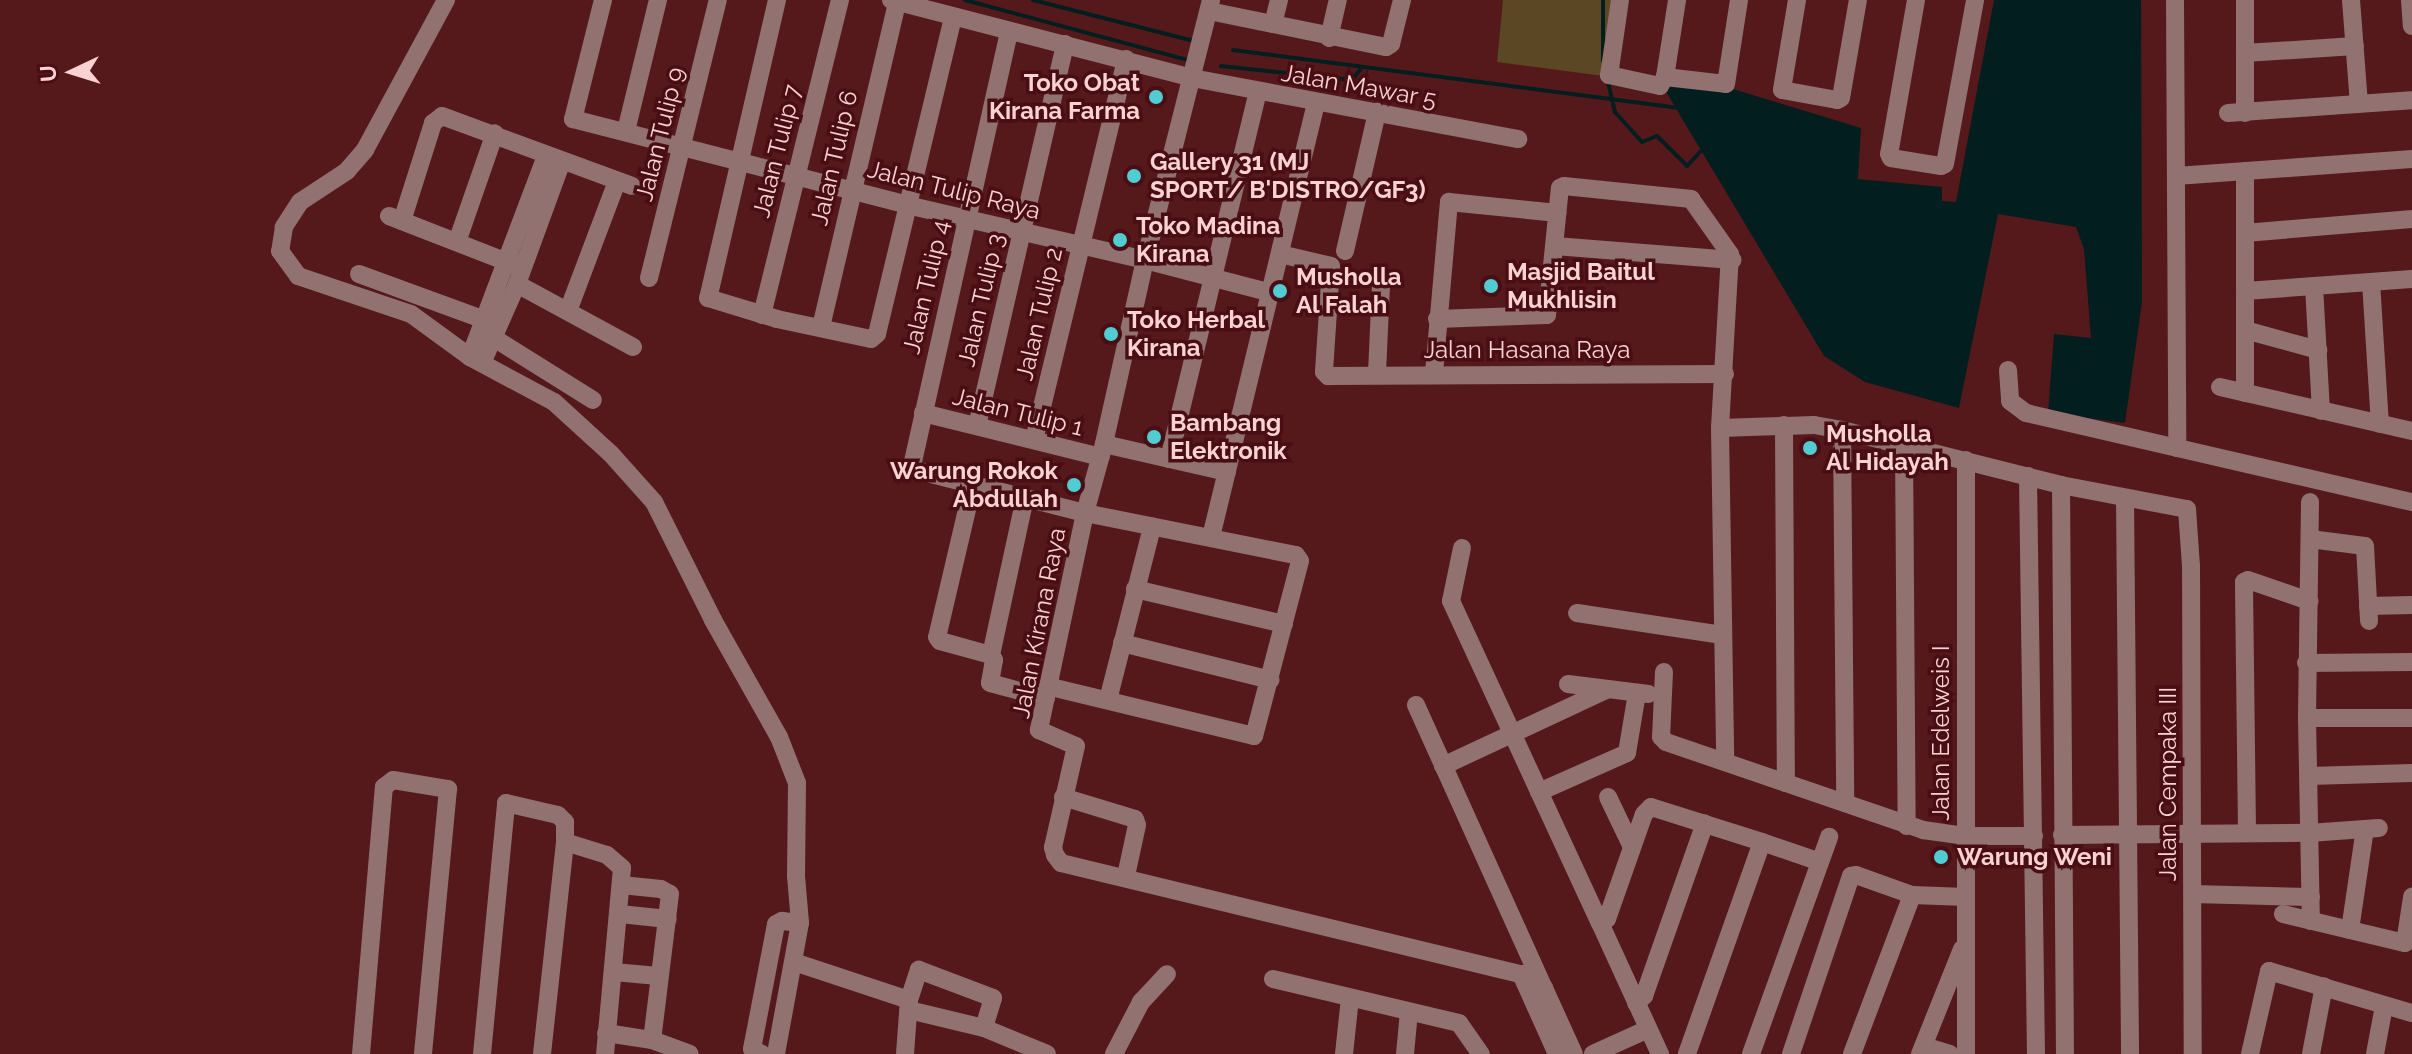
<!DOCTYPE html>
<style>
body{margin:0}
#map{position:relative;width:2412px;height:1054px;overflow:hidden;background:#55191c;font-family:Raleway,sans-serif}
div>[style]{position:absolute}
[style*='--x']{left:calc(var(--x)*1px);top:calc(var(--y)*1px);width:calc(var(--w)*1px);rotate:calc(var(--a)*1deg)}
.green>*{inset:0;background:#5b4723}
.water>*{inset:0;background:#031e1f}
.stream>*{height:4px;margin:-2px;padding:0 2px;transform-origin:2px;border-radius:2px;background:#031e1f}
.minor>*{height:18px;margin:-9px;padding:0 9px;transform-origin:9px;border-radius:9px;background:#917271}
.dots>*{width:22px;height:22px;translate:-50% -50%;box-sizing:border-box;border:4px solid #490e13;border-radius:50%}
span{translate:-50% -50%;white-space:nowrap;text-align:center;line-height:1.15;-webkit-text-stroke:7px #490e13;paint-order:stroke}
.poi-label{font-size:24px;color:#f9d2d1;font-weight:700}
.right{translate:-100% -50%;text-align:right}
.left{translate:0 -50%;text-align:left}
.street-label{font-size:24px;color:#f9d2d1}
.north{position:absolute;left:32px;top:32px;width:80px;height:80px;-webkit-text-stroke:6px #490e13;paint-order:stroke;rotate:266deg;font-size:22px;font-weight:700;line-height:32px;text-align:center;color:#f9d2d1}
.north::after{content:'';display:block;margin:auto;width:28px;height:36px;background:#f9d2d1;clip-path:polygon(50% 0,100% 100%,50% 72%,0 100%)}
</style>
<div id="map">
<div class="green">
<i style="clip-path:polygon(1503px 0,1621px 0,1611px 77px,1497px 62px)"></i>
</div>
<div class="water">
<i style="clip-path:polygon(1994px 0,2141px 0,2142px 302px,2125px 423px,2048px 413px,2054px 334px,2091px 338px,2084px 249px,2076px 227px,1998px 214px,1959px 408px,1865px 382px,1824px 356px,1662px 85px,1723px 86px,1861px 128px,1858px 179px,1942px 187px,1942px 201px,1956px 202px)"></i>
</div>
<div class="stream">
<i style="--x:965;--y:0;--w:230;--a:15.1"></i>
<i style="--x:1033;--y:0;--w:166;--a:14.3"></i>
<i style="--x:1603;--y:0;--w:61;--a:90"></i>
<i style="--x:1233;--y:50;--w:450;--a:7.4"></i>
<i style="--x:1221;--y:66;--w:132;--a:6.1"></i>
<i style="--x:1352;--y:80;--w:16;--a:-52"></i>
<i style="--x:1608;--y:82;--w:31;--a:77"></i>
<i style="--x:1615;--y:112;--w:40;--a:48"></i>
<i style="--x:1642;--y:142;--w:16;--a:-22"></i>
<i style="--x:1657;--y:136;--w:42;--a:45"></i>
<i style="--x:1687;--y:166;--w:25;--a:-47"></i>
</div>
<div class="minor">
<i style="--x:446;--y:0;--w:170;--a:118.4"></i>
<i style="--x:365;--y:150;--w:28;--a:131"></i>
<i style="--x:347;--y:171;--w:56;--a:146.6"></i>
<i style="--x:300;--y:202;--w:30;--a:123"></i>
<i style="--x:284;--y:227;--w:24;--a:99"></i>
<i style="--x:280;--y:251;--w:31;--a:54"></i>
<i style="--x:298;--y:276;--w:119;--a:18.6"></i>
<i style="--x:411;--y:314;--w:73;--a:36.1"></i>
<i style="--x:470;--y:357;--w:95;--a:28.2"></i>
<i style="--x:554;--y:402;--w:77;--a:42.4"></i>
<i style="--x:611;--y:454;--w:64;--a:48.1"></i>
<i style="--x:654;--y:502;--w:132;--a:63.4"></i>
<i style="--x:713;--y:620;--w:134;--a:60.6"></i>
<i style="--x:779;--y:737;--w:49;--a:68.6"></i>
<i style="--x:797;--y:783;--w:93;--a:90.6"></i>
<i style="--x:796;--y:876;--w:47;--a:85.1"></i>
<i style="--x:800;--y:923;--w:133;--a:100.4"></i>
<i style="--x:603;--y:0;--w:123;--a:104.1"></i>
<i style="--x:573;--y:119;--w:345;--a:14.4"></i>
<i style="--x:907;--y:205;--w:244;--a:13"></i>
<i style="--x:1145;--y:260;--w:131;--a:14.6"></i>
<i style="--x:777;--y:0;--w:306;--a:103"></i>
<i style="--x:708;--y:298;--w:72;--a:16.9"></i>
<i style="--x:777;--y:319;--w:96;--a:12"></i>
<i style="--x:871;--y:339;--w:8;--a:-40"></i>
<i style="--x:877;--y:334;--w:326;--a:-76.5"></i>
<i style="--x:891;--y:0;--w:311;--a:14.5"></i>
<i style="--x:1192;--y:78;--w:332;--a:10.6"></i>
<i style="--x:1211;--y:0;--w:268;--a:104.2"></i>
<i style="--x:1145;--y:260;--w:189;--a:102.6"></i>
<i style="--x:1104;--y:444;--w:72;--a:105.4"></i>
<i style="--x:1085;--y:513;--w:222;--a:102"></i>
<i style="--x:1039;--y:730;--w:40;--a:23.4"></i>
<i style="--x:1076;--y:746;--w:104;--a:102.8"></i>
<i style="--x:1053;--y:847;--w:8;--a:76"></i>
<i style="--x:1055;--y:855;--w:10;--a:53"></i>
<i style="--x:1061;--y:863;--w:473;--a:13.6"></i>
<i style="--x:1521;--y:974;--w:27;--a:31"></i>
<i style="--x:1544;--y:988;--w:72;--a:65.6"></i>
<i style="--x:1620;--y:0;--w:76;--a:98.3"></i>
<i style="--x:1609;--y:75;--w:52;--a:12.2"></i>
<i style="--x:1660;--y:86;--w:10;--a:-61"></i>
<i style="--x:1797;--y:0;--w:91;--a:99.5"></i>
<i style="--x:1782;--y:90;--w:56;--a:10.3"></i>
<i style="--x:1837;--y:100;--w:4;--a:-27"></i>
<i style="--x:1841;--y:98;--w:99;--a:-80.2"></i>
<i style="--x:1916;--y:0;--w:156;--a:99.9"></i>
<i style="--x:1889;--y:154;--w:4;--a:63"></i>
<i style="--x:1891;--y:158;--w:51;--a:9.1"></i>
<i style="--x:1941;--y:166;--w:4;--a:-27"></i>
<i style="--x:1945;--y:164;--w:167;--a:-79.6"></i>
<i style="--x:2175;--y:0;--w:448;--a:89.7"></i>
<i style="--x:2245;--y:0;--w:113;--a:90"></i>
<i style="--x:2351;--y:0;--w:104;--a:85.6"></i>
<i style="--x:2410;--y:0;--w:26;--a:86"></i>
<i style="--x:1209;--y:11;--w:181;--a:11.5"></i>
<i style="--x:1386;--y:47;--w:6;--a:-31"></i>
<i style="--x:1391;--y:44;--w:45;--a:-76"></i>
<i style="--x:1273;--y:24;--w:25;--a:-76"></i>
<i style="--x:1009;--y:32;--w:448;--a:102.6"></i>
<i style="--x:911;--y:469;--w:179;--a:14.2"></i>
<i style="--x:1085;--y:513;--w:215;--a:11.3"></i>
<i style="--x:1296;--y:555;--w:7;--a:56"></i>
<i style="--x:1300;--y:561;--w:181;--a:104.7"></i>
<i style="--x:1254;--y:736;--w:212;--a:-166.4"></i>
<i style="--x:1329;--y:38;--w:39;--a:-77"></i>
<i style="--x:2245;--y:53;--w:110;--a:-3.6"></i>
<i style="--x:1665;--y:77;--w:61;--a:6.5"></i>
<i style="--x:1726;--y:84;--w:85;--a:-81.2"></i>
<i style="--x:1665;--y:77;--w:78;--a:-81.1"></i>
<i style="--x:2228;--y:113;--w:184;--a:-4"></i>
<i style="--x:626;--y:131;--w:135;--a:-76.3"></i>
<i style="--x:2245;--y:171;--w:222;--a:90"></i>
<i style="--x:2176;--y:176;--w:237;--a:-4.1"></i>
<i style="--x:389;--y:216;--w:137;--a:21.3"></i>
<i style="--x:402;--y:221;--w:103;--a:-72.4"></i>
<i style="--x:433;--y:123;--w:11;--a:-38"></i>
<i style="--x:442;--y:116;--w:202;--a:20.2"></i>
<i style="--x:2245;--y:233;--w:168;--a:-4.8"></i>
<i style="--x:457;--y:242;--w:115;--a:-70.8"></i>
<i style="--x:1555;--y:246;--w:178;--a:4.5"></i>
<i style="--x:1345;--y:251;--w:143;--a:-77"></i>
<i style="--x:1280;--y:254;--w:52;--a:13.2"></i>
<i style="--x:1331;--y:266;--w:106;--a:93.8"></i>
<i style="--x:1324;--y:372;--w:6;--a:45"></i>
<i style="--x:1328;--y:376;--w:397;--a:-0.3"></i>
<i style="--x:359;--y:274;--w:134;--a:20.1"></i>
<i style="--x:649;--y:278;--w:286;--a:-76.1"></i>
<i style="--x:2371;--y:282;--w:142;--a:86.4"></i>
<i style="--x:517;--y:284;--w:132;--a:28.5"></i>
<i style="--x:2314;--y:286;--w:125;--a:86.8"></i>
<i style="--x:2245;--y:291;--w:167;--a:-4.1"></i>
<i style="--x:568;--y:311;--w:139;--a:-69.3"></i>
<i style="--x:762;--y:315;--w:325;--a:-76.1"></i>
<i style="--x:1437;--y:319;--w:110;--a:-2.1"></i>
<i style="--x:1547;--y:315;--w:128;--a:-84.2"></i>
<i style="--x:1560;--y:188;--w:4;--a:-27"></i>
<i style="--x:1564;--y:186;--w:128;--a:5.8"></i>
<i style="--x:1691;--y:199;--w:67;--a:54.7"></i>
<i style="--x:1730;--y:254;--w:174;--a:93.3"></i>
<i style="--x:1720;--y:428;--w:334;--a:89.1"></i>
<i style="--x:821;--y:327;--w:334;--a:-76.8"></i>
<i style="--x:2245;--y:330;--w:76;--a:15.3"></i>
<i style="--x:486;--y:333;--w:126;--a:32.1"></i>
<i style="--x:470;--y:357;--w:215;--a:-69.3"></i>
<i style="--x:482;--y:363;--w:86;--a:-66.1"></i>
<i style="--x:517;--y:284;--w:131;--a:-69.9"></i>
<i style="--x:2008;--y:370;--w:31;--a:86"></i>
<i style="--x:2010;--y:401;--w:20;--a:37"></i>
<i style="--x:2026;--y:413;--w:396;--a:13"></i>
<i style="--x:1377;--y:373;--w:88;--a:-87.4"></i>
<i style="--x:1434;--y:373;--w:172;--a:-85"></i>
<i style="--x:1449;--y:202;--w:109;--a:5.8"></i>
<i style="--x:2220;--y:387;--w:197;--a:12.9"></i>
<i style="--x:923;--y:413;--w:183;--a:13.9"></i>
<i style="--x:1784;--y:425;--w:358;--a:89.7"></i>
<i style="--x:977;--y:426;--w:392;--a:-77"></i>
<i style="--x:1720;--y:428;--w:94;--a:-1.8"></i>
<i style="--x:1814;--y:425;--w:28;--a:10"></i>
<i style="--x:1842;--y:430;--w:226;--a:14.1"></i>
<i style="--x:2061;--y:485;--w:128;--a:10.8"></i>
<i style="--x:2187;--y:509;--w:57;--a:86"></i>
<i style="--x:2191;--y:566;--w:488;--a:89.8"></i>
<i style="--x:1842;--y:430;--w:373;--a:89.5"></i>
<i style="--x:1034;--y:440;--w:392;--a:-76.4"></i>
<i style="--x:1904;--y:443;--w:383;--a:89.6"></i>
<i style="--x:1104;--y:444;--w:126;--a:12.8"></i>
<i style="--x:1169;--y:459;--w:378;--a:-76.4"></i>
<i style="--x:2028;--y:476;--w:578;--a:89.21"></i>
<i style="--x:973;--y:484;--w:157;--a:103.2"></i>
<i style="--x:937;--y:637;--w:5;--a:53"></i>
<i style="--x:940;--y:641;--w:53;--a:15.4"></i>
<i style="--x:991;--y:655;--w:6;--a:59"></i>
<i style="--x:994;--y:660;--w:23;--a:100"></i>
<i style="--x:990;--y:683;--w:58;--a:15"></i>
<i style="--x:2061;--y:485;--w:569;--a:89.6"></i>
<i style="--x:2125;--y:498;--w:556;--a:89.48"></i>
<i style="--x:2310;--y:502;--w:216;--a:90.8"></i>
<i style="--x:2307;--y:718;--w:203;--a:88.9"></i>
<i style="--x:1211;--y:537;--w:447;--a:-76.4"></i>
<i style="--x:2310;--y:539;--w:55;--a:7.3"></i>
<i style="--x:2365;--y:546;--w:75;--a:86.9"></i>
<i style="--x:1462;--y:548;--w:54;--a:101.7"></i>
<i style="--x:1451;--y:601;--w:355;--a:65.2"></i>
<i style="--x:1135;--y:589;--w:153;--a:13.2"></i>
<i style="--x:2368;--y:606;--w:44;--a:-1.3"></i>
<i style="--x:1577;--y:613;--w:147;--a:8.6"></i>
<i style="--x:1122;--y:643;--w:153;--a:14"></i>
<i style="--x:991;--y:655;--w:161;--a:-77.8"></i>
<i style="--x:2306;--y:663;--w:106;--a:-0.5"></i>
<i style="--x:1664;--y:672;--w:65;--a:92.6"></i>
<i style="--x:1661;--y:737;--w:7;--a:45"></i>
<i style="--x:1666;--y:742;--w:272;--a:18.9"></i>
<i style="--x:1923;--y:830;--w:42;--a:8.1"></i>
<i style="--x:1965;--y:836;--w:69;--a:0"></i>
<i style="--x:1568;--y:684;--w:81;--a:7.1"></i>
<i style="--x:1108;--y:700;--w:179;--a:-75.7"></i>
<i style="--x:1416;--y:705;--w:308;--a:65.7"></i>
<i style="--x:2307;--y:718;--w:105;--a:0"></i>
<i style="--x:1443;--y:766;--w:182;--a:-25"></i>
<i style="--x:2309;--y:776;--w:103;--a:-1.7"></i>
<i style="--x:1539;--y:792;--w:96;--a:-23.9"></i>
<i style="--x:1627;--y:753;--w:61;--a:-80.5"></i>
<i style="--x:1063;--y:797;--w:75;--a:17"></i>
<i style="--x:1135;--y:819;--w:6;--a:72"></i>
<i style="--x:1137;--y:825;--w:52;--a:102.2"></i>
<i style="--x:1608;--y:797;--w:55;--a:64.4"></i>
<i style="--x:2247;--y:831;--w:249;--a:-90.7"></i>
<i style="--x:2244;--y:582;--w:4;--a:-27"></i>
<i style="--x:2248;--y:580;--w:65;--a:19"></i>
<i style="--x:2062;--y:835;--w:247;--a:-0.5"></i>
<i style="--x:2309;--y:833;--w:70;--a:-4.1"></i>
<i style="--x:1762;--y:842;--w:61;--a:19"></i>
<i style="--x:621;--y:885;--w:40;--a:5.7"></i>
<i style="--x:661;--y:889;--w:10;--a:29"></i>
<i style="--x:670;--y:894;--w:147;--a:97"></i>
<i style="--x:2193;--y:894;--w:118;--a:1.5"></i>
<i style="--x:620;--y:914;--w:48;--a:5.9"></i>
<i style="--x:2283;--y:914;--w:125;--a:13.4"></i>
<i style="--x:2405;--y:943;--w:47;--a:-81.3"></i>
<i style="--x:2350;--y:930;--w:102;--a:-81.6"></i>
<i style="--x:794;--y:962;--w:121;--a:18.3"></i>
<i style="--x:614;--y:972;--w:44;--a:5.2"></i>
<i style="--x:1521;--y:974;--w:88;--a:65.8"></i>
<i style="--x:1273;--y:979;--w:191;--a:13.3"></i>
<i style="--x:1459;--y:1023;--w:38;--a:55"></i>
<i style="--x:1636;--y:1003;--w:11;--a:-41"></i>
<i style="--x:1644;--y:996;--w:183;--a:-70.6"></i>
<i style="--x:909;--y:1010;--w:77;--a:13.5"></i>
<i style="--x:984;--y:1028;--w:68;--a:22.4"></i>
<i style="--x:606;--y:1033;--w:47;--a:8.7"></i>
<i style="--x:652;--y:1040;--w:40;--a:20.2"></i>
<i style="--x:1924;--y:1046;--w:27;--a:17"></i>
<i style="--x:361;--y:1054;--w:268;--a:-85.1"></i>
<i style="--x:384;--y:787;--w:11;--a:-38"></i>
<i style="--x:393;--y:780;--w:56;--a:9.3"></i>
<i style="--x:448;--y:789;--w:266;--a:95.4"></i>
<i style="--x:482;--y:1054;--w:252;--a:-84.5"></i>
<i style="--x:506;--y:803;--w:53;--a:13"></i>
<i style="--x:558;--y:815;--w:10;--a:45"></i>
<i style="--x:565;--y:822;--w:20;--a:90"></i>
<i style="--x:565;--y:842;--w:44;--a:17.2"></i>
<i style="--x:607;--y:855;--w:20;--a:41"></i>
<i style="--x:622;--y:868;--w:187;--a:95.2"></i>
<i style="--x:542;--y:1054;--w:213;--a:-83.8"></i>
<i style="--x:762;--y:1054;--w:11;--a:-153"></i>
<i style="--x:752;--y:1049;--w:127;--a:-79.1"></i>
<i style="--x:776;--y:924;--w:7;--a:-27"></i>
<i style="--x:782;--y:921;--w:18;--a:6"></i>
<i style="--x:905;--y:1054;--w:54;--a:-85.8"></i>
<i style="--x:909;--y:1000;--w:32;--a:-72"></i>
<i style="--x:919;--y:970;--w:79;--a:20.7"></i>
<i style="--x:993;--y:998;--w:31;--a:107"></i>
<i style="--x:1114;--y:1054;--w:59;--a:-62.6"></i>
<i style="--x:1141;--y:1002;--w:38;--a:-47"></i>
<i style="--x:1344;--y:1054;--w:56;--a:-83.9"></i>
<i style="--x:1405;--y:1054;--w:42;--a:-84.6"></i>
<i style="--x:1593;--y:1054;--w:60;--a:-24.4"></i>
<i style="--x:1660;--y:1054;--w:144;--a:-114.6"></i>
<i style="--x:1600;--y:923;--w:8;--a:-30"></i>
<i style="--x:1607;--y:919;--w:111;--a:-70.6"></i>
<i style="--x:1644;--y:814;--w:10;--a:-45"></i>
<i style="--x:1651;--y:807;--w:116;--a:17.5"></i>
<i style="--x:1762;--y:842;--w:225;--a:109.5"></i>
<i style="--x:1751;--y:1054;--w:231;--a:-70.2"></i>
<i style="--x:1791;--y:1054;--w:188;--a:-71.4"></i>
<i style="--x:1851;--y:876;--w:5;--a:-11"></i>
<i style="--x:1856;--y:875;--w:59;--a:19.7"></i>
<i style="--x:1912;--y:895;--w:54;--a:2.1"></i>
<i style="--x:1852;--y:1054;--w:170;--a:-69.3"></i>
<i style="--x:1920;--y:1054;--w:113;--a:-68.2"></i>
<i style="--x:1966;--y:1054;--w:594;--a:-90"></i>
<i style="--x:2250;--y:1054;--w:85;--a:-77.1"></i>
<i style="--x:2269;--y:971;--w:149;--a:16.4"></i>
<i style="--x:2311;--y:1054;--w:69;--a:-79.2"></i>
<i style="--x:2375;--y:1054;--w:49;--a:-79.4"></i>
</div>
<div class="dots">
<i style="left:1156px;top:97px;background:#51ccd3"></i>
<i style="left:1134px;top:176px;background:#51ccd3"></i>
<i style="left:1120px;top:240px;background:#51ccd3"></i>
<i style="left:1491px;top:286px;background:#51ccd3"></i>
<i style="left:1280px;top:291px;background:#51ccd3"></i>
<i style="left:1111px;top:334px;background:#51ccd3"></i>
<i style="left:1154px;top:437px;background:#51ccd3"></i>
<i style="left:1810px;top:448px;background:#51ccd3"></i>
<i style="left:1074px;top:485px;background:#51ccd3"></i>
<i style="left:1941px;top:857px;background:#51ccd3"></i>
</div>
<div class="poi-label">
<span class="right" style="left:1140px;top:97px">Toko Obat<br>Kirana Farma</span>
<span class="left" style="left:1150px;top:176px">Gallery 31 (MJ<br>SPORT/ B'DISTRO/GF3)</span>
<span class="left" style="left:1136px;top:240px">Toko Madina<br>Kirana</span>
<span class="left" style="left:1507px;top:286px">Masjid Baitul<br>Mukhlisin</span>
<span class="left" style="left:1296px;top:291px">Musholla<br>Al Falah</span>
<span class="left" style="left:1127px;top:334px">Toko Herbal<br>Kirana</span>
<span class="left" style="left:1170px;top:437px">Bambang<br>Elektronik</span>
<span class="left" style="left:1826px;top:448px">Musholla<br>Al Hidayah</span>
<span class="right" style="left:1058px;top:485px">Warung Rokok<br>Abdullah</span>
<span class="left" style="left:1957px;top:857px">Warung Weni</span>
</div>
<div class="street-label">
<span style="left:1359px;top:86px;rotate:10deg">Jalan Mawar 5</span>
<span style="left:660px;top:134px;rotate:-76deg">Jalan Tulip 9</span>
<span style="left:777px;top:151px;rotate:-76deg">Jalan Tulip 7</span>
<span style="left:834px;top:158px;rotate:-77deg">Jalan Tulip 6</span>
<span style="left:954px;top:190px;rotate:14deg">Jalan Tulip Raya</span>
<span style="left:926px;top:287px;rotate:-77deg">Jalan Tulip 4</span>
<span style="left:981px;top:300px;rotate:-77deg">Jalan Tulip 3</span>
<span style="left:1039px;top:314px;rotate:-77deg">Jalan Tulip 2</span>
<span style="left:1527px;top:350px">Jalan Hasana Raya</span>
<span style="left:1018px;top:412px;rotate:14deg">Jalan Tulip 1</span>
<span style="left:1039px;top:623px;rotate:-79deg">Jalan Kirana Raya</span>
<span style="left:1941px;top:733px;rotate:-90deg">Jalan Edelweis I</span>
<span style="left:2168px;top:784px;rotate:-90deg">Jalan Cempaka III</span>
</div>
<div class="north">U</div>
</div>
